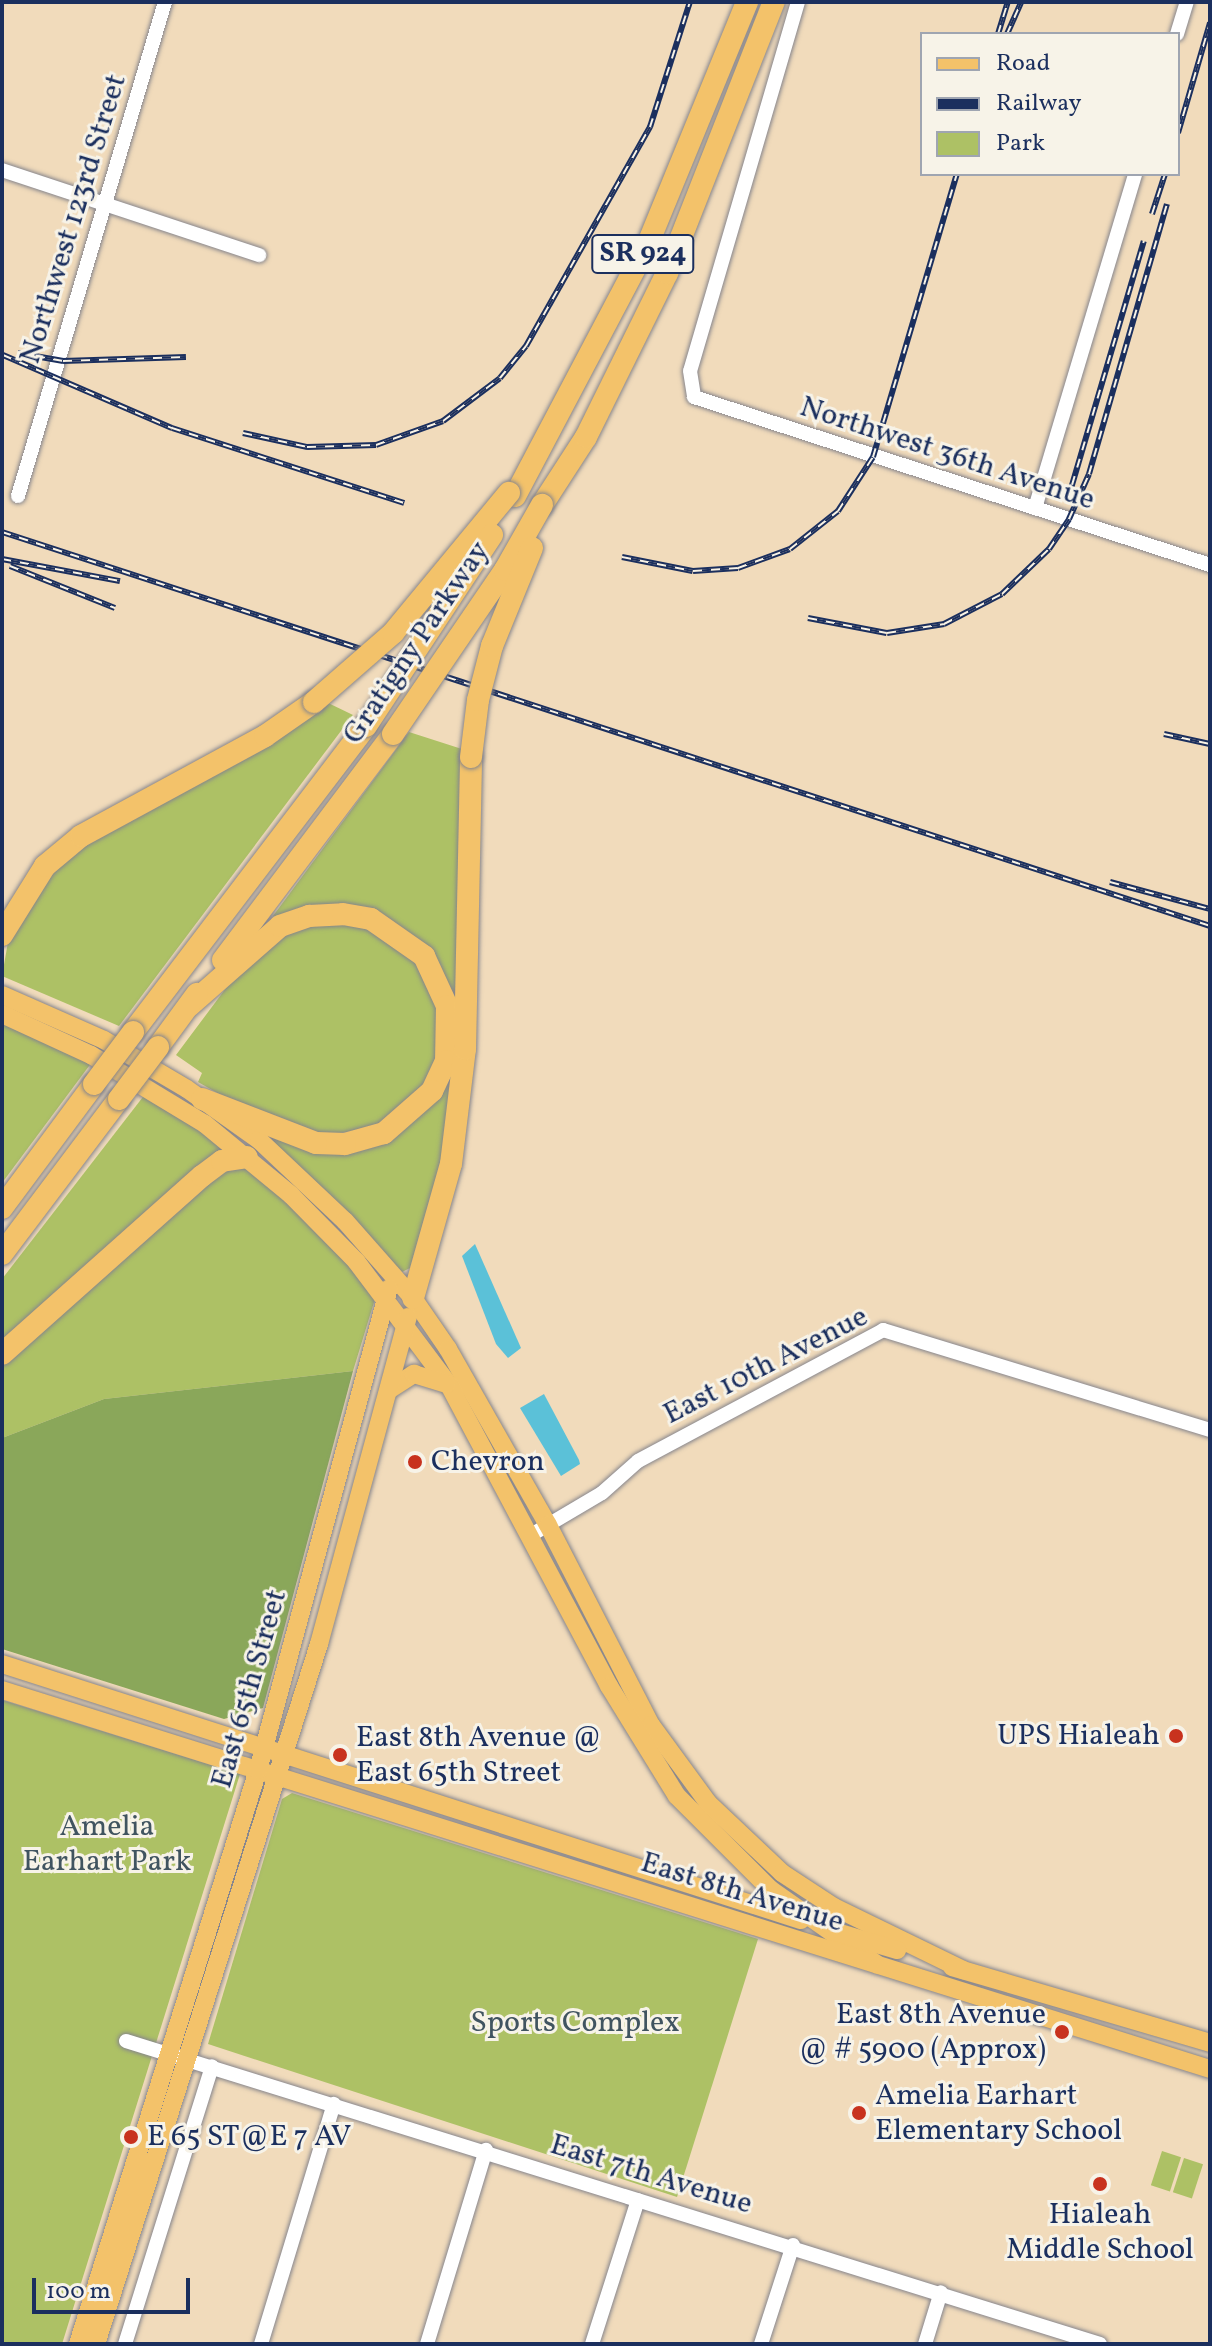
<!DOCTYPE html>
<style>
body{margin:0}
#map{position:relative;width:1212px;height:2346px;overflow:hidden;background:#f1dbbb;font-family:Vollkorn,serif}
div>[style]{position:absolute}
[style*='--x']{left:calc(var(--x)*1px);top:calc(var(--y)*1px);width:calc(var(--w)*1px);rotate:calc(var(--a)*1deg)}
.green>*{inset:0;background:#adc165;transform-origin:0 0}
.forest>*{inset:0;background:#8aa75a}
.water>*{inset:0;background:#5bc1d8}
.roads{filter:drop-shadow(0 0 2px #86858c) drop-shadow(0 0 2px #86858c)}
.minor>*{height:14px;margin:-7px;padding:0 7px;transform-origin:7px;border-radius:7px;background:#fff}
.major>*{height:18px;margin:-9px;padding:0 9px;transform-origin:9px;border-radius:9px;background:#f3c26a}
.highway>*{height:22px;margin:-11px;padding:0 11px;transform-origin:11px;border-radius:11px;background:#f3c26a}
.rail>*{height:6px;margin-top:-3px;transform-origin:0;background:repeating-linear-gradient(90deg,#f7f3e8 0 9px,#1b2f5e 0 18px);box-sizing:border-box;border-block:2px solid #1b2f5e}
.bridges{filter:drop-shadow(0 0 2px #86858c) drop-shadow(0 0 2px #86858c)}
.highway-bridge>*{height:22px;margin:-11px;padding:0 11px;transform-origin:11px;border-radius:11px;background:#f3c26a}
.dots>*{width:22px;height:22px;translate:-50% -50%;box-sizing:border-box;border:4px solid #f7f3e8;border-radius:50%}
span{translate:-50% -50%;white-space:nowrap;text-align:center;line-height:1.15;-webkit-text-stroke:6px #f7f3e8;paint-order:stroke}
.shield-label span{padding:2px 6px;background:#f7f3e8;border:2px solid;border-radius:6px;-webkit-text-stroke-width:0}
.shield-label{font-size:28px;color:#1b2f5e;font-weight:700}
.street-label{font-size:30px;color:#1b2f5e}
.poi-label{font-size:30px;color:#1b2f5e}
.left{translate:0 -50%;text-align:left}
.right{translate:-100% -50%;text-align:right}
.park-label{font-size:30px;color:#405460}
.frame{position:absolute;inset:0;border:4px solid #1b2f5e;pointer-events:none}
.legend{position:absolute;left:920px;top:32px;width:260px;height:144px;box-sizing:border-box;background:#f7f3e8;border:2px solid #9fa5b1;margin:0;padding:10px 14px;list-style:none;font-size:24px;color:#1b2f5e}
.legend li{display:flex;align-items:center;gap:16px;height:40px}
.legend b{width:40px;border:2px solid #9fa5b1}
.scale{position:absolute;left:32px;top:2278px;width:158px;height:36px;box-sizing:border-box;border:4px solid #1b2f5e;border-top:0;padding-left:10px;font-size:24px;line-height:28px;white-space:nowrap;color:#1b2f5e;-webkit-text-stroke:6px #f7f3e8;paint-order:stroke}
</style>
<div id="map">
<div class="green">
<i style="clip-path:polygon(322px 700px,353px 715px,119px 1026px,2px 976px,8px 942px,54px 871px,79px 849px)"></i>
<i style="clip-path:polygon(409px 732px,465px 750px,459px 1011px,430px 950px,390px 919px,375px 912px,273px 916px)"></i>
<i style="clip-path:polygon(329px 922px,371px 928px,413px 957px,436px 997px,439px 1057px,424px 1089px,381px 1126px,318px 1137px,242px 1107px,198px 1082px,202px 1073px,176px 1055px,241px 968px,286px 932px)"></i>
<i style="clip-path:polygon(2px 1021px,92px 1062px,2px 1183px)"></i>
<i style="clip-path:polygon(455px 1068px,448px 1137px,410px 1268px,402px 1272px,261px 1131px,293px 1143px,407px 1125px,433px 1103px)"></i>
<i style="clip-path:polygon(146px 1093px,226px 1149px,2px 1347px,2px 1279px)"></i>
<i style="clip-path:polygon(246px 1165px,337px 1248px,375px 1299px,353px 1371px,104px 1399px,2px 1438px,2px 1362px,208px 1176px)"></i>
<i style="clip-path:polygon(2px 1700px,240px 1774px,62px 2344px,2px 2344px)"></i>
<i style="clip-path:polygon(292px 1793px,758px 1939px,677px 2197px,208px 2044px,282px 1799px)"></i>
<i style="left:1162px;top:2151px;width:20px;height:36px;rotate:18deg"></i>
<i style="left:1184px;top:2158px;width:20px;height:36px;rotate:18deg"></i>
</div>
<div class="forest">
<i style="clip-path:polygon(353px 1371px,263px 1708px,224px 1719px,2px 1649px,2px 1438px,104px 1399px)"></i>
</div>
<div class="water">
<i style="clip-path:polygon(475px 1244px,521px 1348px,508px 1358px,496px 1344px,462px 1256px)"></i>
<i style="clip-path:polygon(544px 1394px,579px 1460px,580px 1464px,561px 1476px,520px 1408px)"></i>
</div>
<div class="roads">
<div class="minor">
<i style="--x:798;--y:2;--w:384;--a:106.3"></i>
<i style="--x:690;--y:371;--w:26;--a:81"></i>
<i style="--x:694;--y:397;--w:543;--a:18.03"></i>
<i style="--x:1177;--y:34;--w:34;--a:-73"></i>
<i style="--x:2;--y:170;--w:271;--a:18.3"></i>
<i style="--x:18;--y:496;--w:515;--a:-73.43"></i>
<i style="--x:1035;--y:508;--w:349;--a:-73.3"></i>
<i style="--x:531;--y:1535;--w:82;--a:-30.6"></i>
<i style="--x:602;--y:1493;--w:48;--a:-41.6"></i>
<i style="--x:638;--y:1461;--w:278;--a:-28.1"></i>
<i style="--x:883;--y:1330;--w:342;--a:17"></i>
<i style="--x:126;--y:2041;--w:1020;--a:17.28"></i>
<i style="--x:125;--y:2344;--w:291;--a:-72.6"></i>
<i style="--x:261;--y:2344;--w:251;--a:-73.1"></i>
<i style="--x:427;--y:2344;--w:203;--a:-73.1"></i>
<i style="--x:592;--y:2344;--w:151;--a:-72.3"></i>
<i style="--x:761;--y:2344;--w:104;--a:-72.1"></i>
<i style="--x:925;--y:2344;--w:54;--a:-72.9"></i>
</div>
<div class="major">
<i style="--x:2;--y:995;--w:111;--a:23.8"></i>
<i style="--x:104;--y:1040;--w:96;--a:30.6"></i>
<i style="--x:187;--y:1089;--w:88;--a:35.3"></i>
<i style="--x:259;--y:1140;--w:118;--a:43.3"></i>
<i style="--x:345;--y:1221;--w:103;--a:48.6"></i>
<i style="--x:413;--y:1298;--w:62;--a:55.5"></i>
<i style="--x:448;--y:1349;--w:202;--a:60.4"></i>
<i style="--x:548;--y:1525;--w:225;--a:62.8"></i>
<i style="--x:651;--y:1725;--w:97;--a:53.8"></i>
<i style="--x:708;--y:1803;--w:102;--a:43.4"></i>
<i style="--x:782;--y:1873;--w:62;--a:33.2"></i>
<i style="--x:834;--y:1907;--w:144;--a:26"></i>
<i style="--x:2;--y:1014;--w:98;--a:24.7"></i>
<i style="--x:91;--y:1055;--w:133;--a:31.2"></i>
<i style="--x:205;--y:1124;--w:112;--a:39.5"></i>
<i style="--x:291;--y:1195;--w:93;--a:45.4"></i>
<i style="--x:356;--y:1261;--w:155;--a:53.1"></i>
<i style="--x:449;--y:1385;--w:341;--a:62"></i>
<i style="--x:609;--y:1686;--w:129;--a:58.3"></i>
<i style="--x:677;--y:1796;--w:132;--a:45"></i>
<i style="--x:770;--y:1889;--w:132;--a:35.1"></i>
<i style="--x:389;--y:1390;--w:30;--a:-33"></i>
<i style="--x:414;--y:1374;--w:34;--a:17"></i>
<i style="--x:2;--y:1664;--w:839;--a:17.77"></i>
<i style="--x:2;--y:1690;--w:1266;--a:17.42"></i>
<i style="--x:833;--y:1931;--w:67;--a:16.5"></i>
<i style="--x:952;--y:1967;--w:269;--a:16.4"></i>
<i style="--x:78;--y:2344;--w:602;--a:-72.59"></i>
<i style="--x:258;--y:1770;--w:499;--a:-74.8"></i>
<i style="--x:96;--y:2344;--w:735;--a:-72.33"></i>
<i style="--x:319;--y:1644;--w:339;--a:-74.8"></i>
</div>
<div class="highway">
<i style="--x:515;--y:496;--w:283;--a:-62.2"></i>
<i style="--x:647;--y:246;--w:264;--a:-67.7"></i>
<i style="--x:542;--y:505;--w:81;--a:-57.1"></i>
<i style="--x:586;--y:437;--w:183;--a:-63.7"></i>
<i style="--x:667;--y:273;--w:291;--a:-68.5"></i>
<i style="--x:2;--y:935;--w:81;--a:-58.1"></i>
<i style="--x:45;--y:866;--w:47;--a:-39.8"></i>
<i style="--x:81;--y:836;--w:209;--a:-28.5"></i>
<i style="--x:265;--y:736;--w:60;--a:-34.8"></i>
<i style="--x:223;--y:960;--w:283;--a:-53"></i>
<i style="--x:189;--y:1006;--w:121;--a:-41.3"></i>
<i style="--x:280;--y:926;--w:31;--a:-19"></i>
<i style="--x:309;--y:916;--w:34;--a:-3"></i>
<i style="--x:343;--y:914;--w:28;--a:10"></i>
<i style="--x:371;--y:919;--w:65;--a:34.9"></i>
<i style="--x:424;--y:956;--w:55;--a:65.3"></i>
<i style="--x:447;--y:1006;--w:55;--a:91"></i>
<i style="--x:446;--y:1061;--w:33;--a:115"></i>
<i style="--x:432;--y:1091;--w:64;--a:138.8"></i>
<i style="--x:384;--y:1133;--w:41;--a:164.2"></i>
<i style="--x:345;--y:1144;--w:29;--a:-178"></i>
<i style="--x:316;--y:1143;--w:122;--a:-158.9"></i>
<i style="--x:133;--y:1032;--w:385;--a:-52.7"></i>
<i style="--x:158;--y:1047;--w:66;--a:-53.7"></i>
<i style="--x:2;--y:1208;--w:154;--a:-53.4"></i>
<i style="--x:2;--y:1254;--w:194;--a:-53"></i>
<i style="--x:413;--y:1298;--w:139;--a:-74.2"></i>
<i style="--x:451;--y:1164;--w:116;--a:-83.1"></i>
<i style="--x:465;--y:1049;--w:292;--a:-88.8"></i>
<i style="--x:2;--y:1354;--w:268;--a:-41.7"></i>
<i style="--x:202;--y:1176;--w:25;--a:-37"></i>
<i style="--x:222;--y:1161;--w:25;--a:-9"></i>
</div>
</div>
<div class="rail">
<i style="--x:998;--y:34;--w:34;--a:-73"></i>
<i style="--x:1007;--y:34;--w:35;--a:-66"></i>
<i style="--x:1178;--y:133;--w:115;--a:-73.8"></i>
<i style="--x:1152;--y:214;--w:42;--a:-72"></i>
<i style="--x:18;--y:353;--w:46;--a:10.1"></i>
<i style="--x:63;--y:361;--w:123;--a:-1.9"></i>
<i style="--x:3;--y:355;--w:184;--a:23.4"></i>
<i style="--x:172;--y:428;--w:244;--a:17.9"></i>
<i style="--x:243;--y:433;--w:66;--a:12.3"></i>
<i style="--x:307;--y:447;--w:69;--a:-1.7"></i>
<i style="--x:376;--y:445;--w:71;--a:-19.7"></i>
<i style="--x:443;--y:421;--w:71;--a:-37"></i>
<i style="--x:500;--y:378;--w:41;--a:-50.9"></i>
<i style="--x:526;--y:346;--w:252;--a:-60.5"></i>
<i style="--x:650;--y:127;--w:131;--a:-72.3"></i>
<i style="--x:1067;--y:502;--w:272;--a:-73.6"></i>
<i style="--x:2;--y:532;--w:1271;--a:18.06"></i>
<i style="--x:622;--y:557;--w:72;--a:11.2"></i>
<i style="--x:693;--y:571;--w:45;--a:-3.8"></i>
<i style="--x:738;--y:568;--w:55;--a:-20.1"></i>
<i style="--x:790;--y:549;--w:61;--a:-38.4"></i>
<i style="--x:838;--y:511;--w:64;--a:-57.1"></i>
<i style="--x:873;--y:457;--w:295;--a:-73.5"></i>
<i style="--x:2;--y:559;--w:120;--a:10.6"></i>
<i style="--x:10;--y:566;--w:113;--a:21.8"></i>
<i style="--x:808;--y:618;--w:80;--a:10.8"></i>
<i style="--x:887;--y:633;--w:58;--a:-9"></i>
<i style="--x:944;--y:624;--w:65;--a:-27.3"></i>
<i style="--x:1002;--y:594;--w:65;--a:-43.8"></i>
<i style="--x:1049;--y:549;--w:36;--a:-56"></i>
<i style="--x:1069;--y:519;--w:49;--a:-66"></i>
<i style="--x:1089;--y:474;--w:281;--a:-73.9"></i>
<i style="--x:1164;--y:734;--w:47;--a:12.3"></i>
<i style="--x:1110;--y:882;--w:104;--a:15.1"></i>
</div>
<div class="bridges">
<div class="highway-bridge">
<i style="--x:314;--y:702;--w:105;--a:-41.1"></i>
<i style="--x:393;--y:633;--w:182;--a:-50.4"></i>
<i style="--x:366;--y:726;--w:229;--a:-56.6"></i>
<i style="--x:393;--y:734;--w:199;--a:-55.7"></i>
<i style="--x:505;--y:570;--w:75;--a:-60.4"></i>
<i style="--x:471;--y:757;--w:57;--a:-83"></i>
<i style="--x:478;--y:700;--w:56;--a:-75.5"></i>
<i style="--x:492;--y:646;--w:106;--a:-67.8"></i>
<i style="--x:94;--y:1084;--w:65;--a:-53.1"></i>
<i style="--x:119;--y:1099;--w:65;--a:-53.1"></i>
</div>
</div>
<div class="dots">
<i style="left:415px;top:1462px;background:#c8321e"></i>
<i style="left:1176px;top:1736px;background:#c8321e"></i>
<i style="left:340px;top:1755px;background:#c8321e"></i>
<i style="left:1062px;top:2032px;background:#c8321e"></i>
<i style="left:859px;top:2113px;background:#c8321e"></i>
<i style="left:131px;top:2137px;background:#c8321e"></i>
<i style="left:1100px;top:2184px;background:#c8321e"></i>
</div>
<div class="shield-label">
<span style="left:643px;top:254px">SR 924</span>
</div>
<div class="street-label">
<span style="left:74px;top:219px;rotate:-73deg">Northwest 123rd Street</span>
<span style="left:947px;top:454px;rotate:18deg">Northwest 36th Avenue</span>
<span style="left:417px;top:643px;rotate:-56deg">Gratigny Parkway</span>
<span style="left:766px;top:1366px;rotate:-27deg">East 10th Avenue</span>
<span style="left:250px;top:1689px;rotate:-74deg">East 65th Street</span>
<span style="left:742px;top:1893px;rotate:17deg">East 8th Avenue</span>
<span style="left:651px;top:2175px;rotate:17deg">East 7th Avenue</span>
</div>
<div class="poi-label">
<span class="left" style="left:431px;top:1462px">Chevron</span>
<span class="right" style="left:1160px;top:1736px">UPS Hialeah</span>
<span class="left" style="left:356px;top:1755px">East 8th Avenue @<br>East 65th Street</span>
<span class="right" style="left:1046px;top:2032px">East 8th Avenue<br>@ # 5900 (Approx)</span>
<span class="left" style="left:875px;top:2113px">Amelia Earhart<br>Elementary School</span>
<span class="left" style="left:147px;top:2137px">E 65 ST@E 7 AV</span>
<span style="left:1100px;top:2232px">Hialeah<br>Middle School</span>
</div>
<div class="park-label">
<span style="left:107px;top:1844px">Amelia<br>Earhart Park</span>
<span style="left:575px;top:2023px">Sports Complex</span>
</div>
<div class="frame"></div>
<ul class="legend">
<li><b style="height:10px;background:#f3c26a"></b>Road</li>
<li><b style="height:10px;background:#1b2f5e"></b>Railway</li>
<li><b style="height:22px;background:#adc165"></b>Park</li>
</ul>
<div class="scale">100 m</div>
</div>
